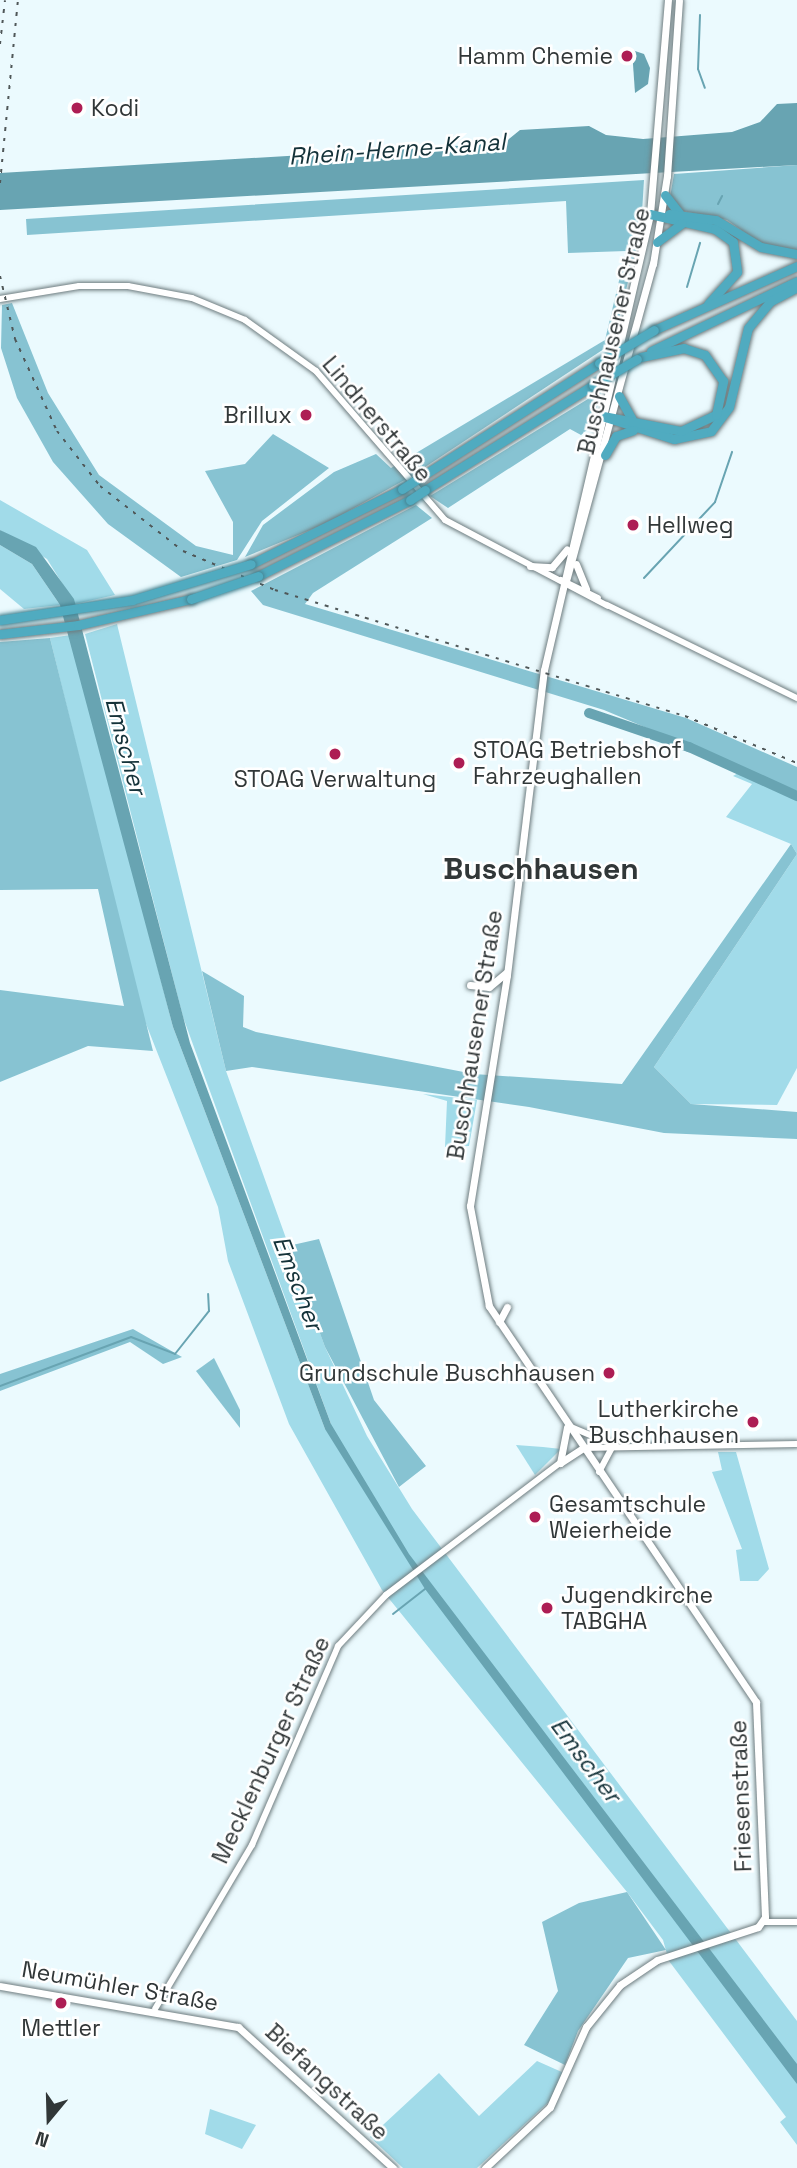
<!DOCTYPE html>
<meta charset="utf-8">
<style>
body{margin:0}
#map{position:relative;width:797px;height:2168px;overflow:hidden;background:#ebfafe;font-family:"Space Grotesk",sans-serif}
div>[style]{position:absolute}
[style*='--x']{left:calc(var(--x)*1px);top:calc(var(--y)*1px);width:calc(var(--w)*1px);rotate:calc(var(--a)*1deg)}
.green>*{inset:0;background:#a1dbe9}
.forest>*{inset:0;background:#87c3d2}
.water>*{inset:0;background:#68a4b2}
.stream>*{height:2px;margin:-1px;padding:0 1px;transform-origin:1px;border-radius:1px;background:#68a4b2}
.river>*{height:10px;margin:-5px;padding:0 5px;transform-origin:5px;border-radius:5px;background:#68a4b2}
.roads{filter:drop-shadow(0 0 2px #6e7c7f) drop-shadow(0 0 2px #6e7c7f)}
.tertiary>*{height:6px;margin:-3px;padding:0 3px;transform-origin:3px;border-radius:3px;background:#fff}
.secondary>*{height:7px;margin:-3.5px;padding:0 3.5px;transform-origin:3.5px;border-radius:3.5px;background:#fff}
.motorway>*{height:9px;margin:-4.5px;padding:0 4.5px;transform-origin:4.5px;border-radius:4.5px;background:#50abc0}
.rail>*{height:2px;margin-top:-1px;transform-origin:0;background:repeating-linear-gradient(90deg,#4f5758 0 3.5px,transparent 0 10.5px)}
.bridges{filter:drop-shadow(0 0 2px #458290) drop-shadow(0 0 2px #458290)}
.motorway-bridge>*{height:9px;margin:-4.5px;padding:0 4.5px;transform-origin:4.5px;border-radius:4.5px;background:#50abc0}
.dots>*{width:19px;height:19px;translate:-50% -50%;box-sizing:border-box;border:4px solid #fff;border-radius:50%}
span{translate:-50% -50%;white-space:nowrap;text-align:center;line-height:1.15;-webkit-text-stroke:5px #fff;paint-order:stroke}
.poi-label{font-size:23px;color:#313738}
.right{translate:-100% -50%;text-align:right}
.left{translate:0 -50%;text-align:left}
.street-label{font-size:23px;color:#313738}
.water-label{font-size:24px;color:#143239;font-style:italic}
.district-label{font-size:30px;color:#313738;font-weight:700}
.north{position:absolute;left:14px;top:2084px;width:70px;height:70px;-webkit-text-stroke:5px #fff;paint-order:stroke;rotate:199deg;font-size:19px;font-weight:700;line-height:28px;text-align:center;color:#313738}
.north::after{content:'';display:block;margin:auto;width:24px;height:32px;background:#313738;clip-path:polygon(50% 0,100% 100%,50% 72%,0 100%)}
</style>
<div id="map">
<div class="green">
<i style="clip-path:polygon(0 500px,87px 550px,115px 595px,75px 604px,47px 559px,0 530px)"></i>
<i style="clip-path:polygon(0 545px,32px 564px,60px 605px,24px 609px,0 589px)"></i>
<i style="clip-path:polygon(117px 624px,226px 1071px,325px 1347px,367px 1436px,412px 1509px,797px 2021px,797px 2145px,780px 2122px,786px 2117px,669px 1961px,663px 1940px,627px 1892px,382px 1590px,289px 1424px,228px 1261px,218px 1207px,141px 1011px,50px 638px,71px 635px,173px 1027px,325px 1429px,331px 1424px,183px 1017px,85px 634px)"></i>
<i style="clip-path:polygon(750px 766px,797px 791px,797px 854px,791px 844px,726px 817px,752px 784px,733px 776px)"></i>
<i style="clip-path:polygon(797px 854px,797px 1068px,777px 1105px,691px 1104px,654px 1067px)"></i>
<i style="clip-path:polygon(423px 1094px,477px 1100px,469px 1146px,445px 1147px,447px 1101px)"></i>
<i style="clip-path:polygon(516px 1445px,543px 1447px,561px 1449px,535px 1475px)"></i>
<i style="clip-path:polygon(718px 1452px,736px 1452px,769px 1569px,758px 1581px,740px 1581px,736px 1550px,742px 1549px,712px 1472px,722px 1470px)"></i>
<i style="clip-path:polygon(537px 2061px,564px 2073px,554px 2097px,477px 2168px,403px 2168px,370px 2137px,439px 2073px,479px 2116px)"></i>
<i style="clip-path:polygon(210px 2109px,256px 2125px,242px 2149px,205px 2134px)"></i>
</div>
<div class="forest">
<i style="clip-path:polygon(797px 165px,797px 250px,764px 246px,727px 220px,678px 210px,670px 197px,674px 174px)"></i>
<i style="clip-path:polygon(644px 180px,641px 229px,613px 343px,410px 477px,327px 523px,245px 557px,263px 525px,334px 472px,376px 454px,391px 468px,605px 340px,626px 251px,568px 253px,566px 201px,27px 235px,26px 219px)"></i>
<i style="clip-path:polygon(12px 303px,48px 393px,99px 475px,196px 546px,233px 555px,233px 522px,205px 471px,245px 464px,273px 434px,329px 468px,262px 521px,237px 560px,181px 577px,108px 524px,53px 462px,17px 398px,1px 348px,2px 305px)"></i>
<i style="clip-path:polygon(601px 391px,593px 425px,581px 435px,570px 429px,448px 508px,430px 496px)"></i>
<i style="clip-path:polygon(416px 505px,432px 518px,313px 593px,305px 604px,686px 718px,797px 767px,797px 791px,604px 710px,263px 605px,251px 591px)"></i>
<i style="clip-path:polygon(50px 638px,153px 1051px,88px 1046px,0 1082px,0 990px,124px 1006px,98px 889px,0 890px,0 642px)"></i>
<i style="clip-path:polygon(791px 844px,797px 854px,654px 1067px,691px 1104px,797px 1112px,797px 1139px,664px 1133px,529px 1107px,252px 1067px,226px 1071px,202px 971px,244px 996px,243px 1027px,256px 1032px,474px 1074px,622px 1084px)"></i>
<i style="clip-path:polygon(319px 1239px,374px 1400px,426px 1466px,399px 1487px,325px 1347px,288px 1246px)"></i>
<i style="clip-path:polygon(133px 1329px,182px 1357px,163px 1364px,130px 1342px,0 1391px,0 1374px)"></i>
<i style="clip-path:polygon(214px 1358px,240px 1410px,240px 1428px,196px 1371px)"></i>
<i style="clip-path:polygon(627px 1892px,666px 1950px,628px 1958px,578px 2031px,565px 2065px,524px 2045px,558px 1991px,542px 1922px,579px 1903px)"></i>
</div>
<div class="water">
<i style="clip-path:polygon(632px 50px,644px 54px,650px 68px,648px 84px,635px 93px)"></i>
<i style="clip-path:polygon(797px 103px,797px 165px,0 210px,0 173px,504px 143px,520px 130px,589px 126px,606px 135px,643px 139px,732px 132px,760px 122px,777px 104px)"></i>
<i style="clip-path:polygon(0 530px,36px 547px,74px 599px,190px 1043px,331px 1424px,409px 1554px,797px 2064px,797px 2084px,425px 1589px,325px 1429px,173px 1027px,60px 605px,32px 564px,0 545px)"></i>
</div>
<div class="stream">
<i style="--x:700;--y:15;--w:54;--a:92.1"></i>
<i style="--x:698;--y:69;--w:20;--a:70"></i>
<i style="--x:718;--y:204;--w:9;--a:-63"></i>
<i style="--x:687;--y:287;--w:46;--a:-73.5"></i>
<i style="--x:644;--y:578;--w:104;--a:-46.9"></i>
<i style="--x:715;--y:502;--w:53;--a:-71.2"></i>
<i style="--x:0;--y:1386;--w:140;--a:-20.5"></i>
<i style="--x:131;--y:1337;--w:47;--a:21.1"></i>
<i style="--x:175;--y:1354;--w:55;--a:-51.7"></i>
<i style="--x:209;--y:1311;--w:17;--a:-93"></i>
<i style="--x:393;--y:1614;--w:41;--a:-38"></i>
</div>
<div class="river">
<i style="--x:589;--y:713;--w:106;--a:18.8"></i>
<i style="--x:689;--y:747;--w:119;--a:24.4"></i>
</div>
<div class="roads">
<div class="tertiary">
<i style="--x:0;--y:299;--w:80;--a:-9.3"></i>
<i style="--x:79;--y:286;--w:49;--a:0"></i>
<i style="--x:128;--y:286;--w:65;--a:10.6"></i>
<i style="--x:192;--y:298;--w:57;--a:22.5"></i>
<i style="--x:245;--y:320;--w:87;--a:35.7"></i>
<i style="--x:316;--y:371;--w:197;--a:49.1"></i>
<i style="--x:445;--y:520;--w:184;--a:27.8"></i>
<i style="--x:561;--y:580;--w:41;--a:25.9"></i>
<i style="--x:607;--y:605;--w:212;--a:26.1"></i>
<i style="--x:571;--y:1427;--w:38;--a:23"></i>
<i style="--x:583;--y:1448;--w:214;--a:-1.1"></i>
<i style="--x:599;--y:1472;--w:32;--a:-62"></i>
<i style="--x:763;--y:1922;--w:34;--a:0"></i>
<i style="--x:155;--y:2009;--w:191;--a:-59.4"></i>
<i style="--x:252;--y:1845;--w:217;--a:-66.6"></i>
<i style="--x:338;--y:1646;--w:70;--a:-46.7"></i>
<i style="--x:386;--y:1595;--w:218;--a:-37.2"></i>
</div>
<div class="secondary">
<i style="--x:576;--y:564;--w:27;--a:68"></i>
<i style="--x:530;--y:566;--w:22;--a:3"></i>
<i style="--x:552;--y:567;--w:23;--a:-50"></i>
<i style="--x:566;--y:581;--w:329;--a:-74.7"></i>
<i style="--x:653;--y:264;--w:89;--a:-81"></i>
<i style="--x:667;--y:176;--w:176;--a:-86.1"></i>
<i style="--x:470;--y:985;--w:19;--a:6"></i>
<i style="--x:489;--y:987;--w:23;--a:-40"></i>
<i style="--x:499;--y:1322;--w:17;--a:-62"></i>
<i style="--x:560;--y:1463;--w:36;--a:-79"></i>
<i style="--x:560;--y:1463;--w:27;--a:-33"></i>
<i style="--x:0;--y:1986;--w:242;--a:9.8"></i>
<i style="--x:238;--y:2027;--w:210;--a:42.3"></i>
<i style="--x:485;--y:2168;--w:89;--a:-43.2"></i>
<i style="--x:550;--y:2107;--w:88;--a:-65.8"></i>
<i style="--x:586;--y:2027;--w:54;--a:-51"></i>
<i style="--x:620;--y:1985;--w:45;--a:-34"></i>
<i style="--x:657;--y:1960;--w:106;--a:-18.1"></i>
<i style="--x:758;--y:1927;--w:12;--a:-55"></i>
<i style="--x:765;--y:1917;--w:215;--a:-92.4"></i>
<i style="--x:756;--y:1702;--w:478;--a:-124"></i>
<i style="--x:489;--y:1306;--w:102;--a:-100.8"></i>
<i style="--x:470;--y:1206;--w:234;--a:-80.9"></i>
<i style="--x:507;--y:975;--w:307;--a:-83.1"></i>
<i style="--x:544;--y:670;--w:468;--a:-76.9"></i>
<i style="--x:650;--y:214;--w:215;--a:-85.2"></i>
</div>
<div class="motorway">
<i style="--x:665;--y:195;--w:23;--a:52"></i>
<i style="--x:650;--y:214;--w:67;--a:13"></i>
<i style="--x:715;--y:229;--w:22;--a:36"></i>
<i style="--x:733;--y:242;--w:30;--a:82"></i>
<i style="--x:737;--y:272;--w:43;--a:132.2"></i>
<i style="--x:669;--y:214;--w:47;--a:7.3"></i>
<i style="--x:716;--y:220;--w:52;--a:31"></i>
<i style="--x:761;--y:247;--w:37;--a:11"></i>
<i style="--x:657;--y:242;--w:31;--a:-37"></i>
<i style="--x:654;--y:330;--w:157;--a:-24.1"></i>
<i style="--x:651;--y:351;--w:162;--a:-25.6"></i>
<i style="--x:619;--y:396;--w:26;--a:61"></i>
<i style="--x:602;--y:416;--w:76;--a:17.7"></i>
<i style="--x:674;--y:439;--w:38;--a:-12"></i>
<i style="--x:711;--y:431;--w:30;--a:-53"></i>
<i style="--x:729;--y:407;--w:81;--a:-76.5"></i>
<i style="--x:748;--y:328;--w:35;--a:-50"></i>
<i style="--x:771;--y:301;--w:30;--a:-28"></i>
<i style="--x:603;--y:416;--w:79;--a:10.9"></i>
<i style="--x:681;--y:431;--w:38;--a:-25"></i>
<i style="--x:716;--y:415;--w:35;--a:-78"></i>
<i style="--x:723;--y:381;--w:32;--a:-125"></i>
<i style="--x:705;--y:355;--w:22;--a:-162"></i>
<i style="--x:684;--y:348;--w:44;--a:168.2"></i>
<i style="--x:605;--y:455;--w:22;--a:-60"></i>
<i style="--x:616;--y:436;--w:18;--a:-19"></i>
<i style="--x:416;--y:480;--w:217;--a:-32.6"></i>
<i style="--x:425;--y:490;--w:198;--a:-32"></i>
<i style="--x:251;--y:564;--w:169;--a:-26.4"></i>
<i style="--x:258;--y:576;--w:170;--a:-26.6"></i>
<i style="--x:0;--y:634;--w:79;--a:-6.6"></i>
<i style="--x:78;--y:625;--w:116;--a:-13"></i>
</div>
</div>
<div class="rail">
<i style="--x:0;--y:44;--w:44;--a:-83.5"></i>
<i style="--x:0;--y:183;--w:184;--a:-84.4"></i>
<i style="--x:0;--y:276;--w:65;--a:76.6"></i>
<i style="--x:15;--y:339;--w:101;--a:65.5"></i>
<i style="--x:57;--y:431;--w:70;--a:52"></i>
<i style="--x:100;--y:486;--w:105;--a:38.1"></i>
<i style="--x:183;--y:551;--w:100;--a:23"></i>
<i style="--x:275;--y:590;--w:429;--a:17.1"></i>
<i style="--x:685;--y:716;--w:121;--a:22.8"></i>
</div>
<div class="bridges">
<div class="motorway-bridge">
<i style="--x:599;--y:363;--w:64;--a:-31"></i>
<i style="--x:593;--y:385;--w:51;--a:-30.6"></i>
<i style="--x:402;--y:489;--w:17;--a:-33"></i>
<i style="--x:410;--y:500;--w:18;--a:-34"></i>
<i style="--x:191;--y:599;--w:71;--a:-18.9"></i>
<i style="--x:0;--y:620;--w:134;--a:-8.6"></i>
<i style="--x:132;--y:600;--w:124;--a:-16.8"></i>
</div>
</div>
<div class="dots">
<i style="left:627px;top:56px;background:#ad1d54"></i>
<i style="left:77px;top:108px;background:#ad1d54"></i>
<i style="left:306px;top:415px;background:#ad1d54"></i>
<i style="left:633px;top:525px;background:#ad1d54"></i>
<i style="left:335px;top:754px;background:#ad1d54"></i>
<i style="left:459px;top:763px;background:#ad1d54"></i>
<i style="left:609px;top:1373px;background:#ad1d54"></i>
<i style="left:753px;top:1422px;background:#ad1d54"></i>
<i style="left:535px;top:1517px;background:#ad1d54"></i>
<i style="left:547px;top:1608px;background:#ad1d54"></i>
<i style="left:61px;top:2003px;background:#ad1d54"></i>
</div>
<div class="poi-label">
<span class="right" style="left:613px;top:56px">Hamm Chemie</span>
<span class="left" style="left:91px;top:108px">Kodi</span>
<span class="right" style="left:292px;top:415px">Brillux</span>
<span class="left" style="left:647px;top:525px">Hellweg</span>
<span class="left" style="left:473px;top:763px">STOAG Betriebshof<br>Fahrzeughallen</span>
<span style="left:335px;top:779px">STOAG Verwaltung</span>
<span class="right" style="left:595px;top:1373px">Grundschule Buschhausen</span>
<span class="right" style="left:739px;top:1422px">Lutherkirche<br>Buschhausen</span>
<span class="left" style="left:549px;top:1517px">Gesamtschule<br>Weierheide</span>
<span class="left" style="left:561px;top:1608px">Jugendkirche<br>TABGHA</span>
<span style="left:61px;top:2028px">Mettler</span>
</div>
<div class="street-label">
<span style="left:614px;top:331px;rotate:-77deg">Buschhausener Straße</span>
<span style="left:377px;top:419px;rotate:50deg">Lindnerstraße</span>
<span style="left:475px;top:1035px;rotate:-81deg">Buschhausener Straße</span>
<span style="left:271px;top:1750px;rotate:-65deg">Mecklenburger Straße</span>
<span style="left:741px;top:1796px;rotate:-92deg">Friesenstraße</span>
<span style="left:120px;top:1986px;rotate:10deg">Neumühler Straße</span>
<span style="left:327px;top:2082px;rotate:43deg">Biefangstraße</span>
</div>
<div class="water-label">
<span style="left:397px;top:149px;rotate:-4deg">Rhein-Herne-Kanal</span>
<span style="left:126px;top:746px;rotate:75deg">Emscher</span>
<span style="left:298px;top:1283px;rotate:69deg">Emscher</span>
<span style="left:586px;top:1760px;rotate:53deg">Emscher</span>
</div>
<div class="district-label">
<span style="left:541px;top:869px">Buschhausen</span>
</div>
<div class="north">N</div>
</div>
